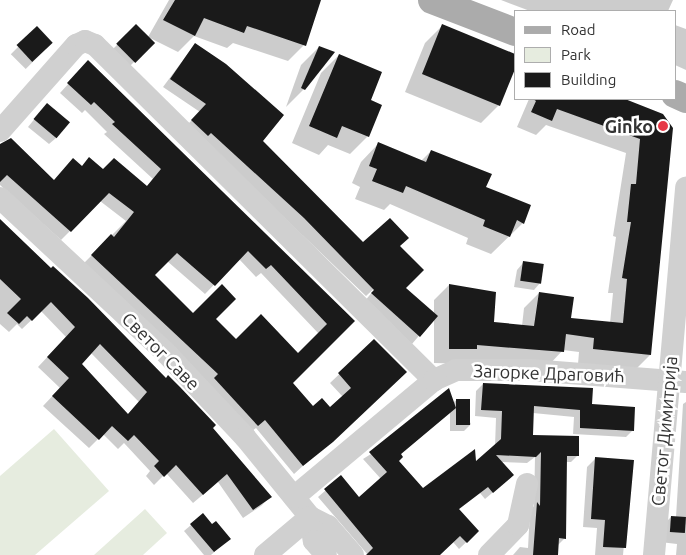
<!DOCTYPE html>
<meta charset="utf-8">
<style>
body{margin:0}
#map{position:relative;width:686px;height:555px;overflow:hidden;background:#fff;font-family:Ubuntu,sans-serif}
div>[style]{position:absolute}
[style*='--x']{left:calc(var(--x)*1px);top:calc(var(--y)*1px);width:calc(var(--w)*1px);rotate:calc(var(--a)*1deg)}
.green>*{inset:0;background:#e6ecdf}
.shadow>*{inset:0;background:#0003;transform-origin:0 0}
.building>*{inset:0;background:#1a1a1a;transform-origin:0 0}
.minor>*{height:22px;margin:-11px;padding:0 11px;transform-origin:11px;border-radius:11px;background:#d0d0d0}
.major>*{height:28px;margin:-14px;padding:0 14px;transform-origin:14px;border-radius:14px;background:#ababab}
.dots>*{width:14px;height:14px;translate:-50% -50%;box-sizing:border-box;border:2px solid #fff;border-radius:50%}
span{translate:-50% -50%;white-space:nowrap;text-align:center;line-height:1.15;-webkit-text-stroke:5px #fff;paint-order:stroke}
.poi-label{font-size:18px;color:#333;font-weight:700}
.right{translate:-100% -50%;text-align:right}
.street-label{font-size:18px;color:#333}
.legend{position:absolute;left:514px;top:10px;width:162px;height:90px;box-sizing:border-box;background:#fff;border:1px solid #adadad;margin:0;padding:6px 9px;list-style:none;font-size:15px;color:#333}
.legend li{display:flex;align-items:center;gap:10px;height:25px}
.legend b{width:25px;border:1px solid #adadad}
</style>
<div id="map">
<div class="green">
<i style="clip-path:polygon(54px 429px,109px 491px,35px 555px,0 555px,0 476px)"></i>
<i style="clip-path:polygon(145px 509px,167px 533px,143px 555px,94px 555px)"></i>
</div>
<div class="shadow">
<i style="clip-path:polygon(169px 0,319px 0,304px 45px,288px 61px,233px 43px,227px 48px,194px 36px,178px 52px,148px 37px)"></i>
<i style="clip-path:polygon(501px 0,673px 0,668px 11px,530px 11px)"></i>
<i style="clip-path:polygon(675px 25px,686px 29px,686px 70px,675px 65px)"></i>
<i style="left:136px;top:26px;width:24px;height:36px;rotate:45deg"></i>
<i style="clip-path:polygon(442px 26px,499px 105px,481px 123px,405px 92px,425px 43px)"></i>
<i style="left:37px;top:28px;width:21px;height:37px;rotate:45deg"></i>
<i style="clip-path:polygon(195px 44px,262px 141px,363px 244px,398px 246px,404px 288px,434px 314px,434px 300px,449px 285px,492px 324px,522px 326px,524px 308px,539px 293px,570px 319px,610px 323px,613px 293px,608px 293px,616px 237px,613px 236px,626px 153px,546px 125px,536px 135px,517px 127px,529px 99px,620px 99px,662px 115px,650px 355px,635px 370px,578px 364px,579px 352px,563px 350px,548px 366px,434px 363px,434px 318px,412px 344px,364px 302px,378px 285px,366px 296px,203px 140px,184px 128px,200px 112px,163px 87px)"></i>
<i style="clip-path:polygon(319px 47px,304px 89px,286px 107px,301px 65px)"></i>
<i style="clip-path:polygon(339px 55px,369px 101px,368px 136px,350px 154px,328px 145px,319px 155px,292px 143px,321px 73px)"></i>
<i style="clip-path:polygon(evenodd,80px 71px,354px 321px,291px 383px,313px 408px,330px 409px,343px 397px,330px 383px,374px 341px,396px 381px,294px 474px,256px 428px,248px 434px,83px 264px,126px 221px,100px 201px,61px 240px,0 185px,0 145px,53px 181px,81px 167px,103px 171px,146px 187px,153px 179px,104px 134px,107px 132px,85px 110px,82px 113px,60px 93px,80px 71px,239px 259px,256px 277px,261px 273px,319px 334px,298px 355px,236px 340px,193px 315px,153px 275px,167px 261px,205px 294px,239px 259px)"></i>
<i style="clip-path:polygon(41px 111px,56px 138px,49px 144px,28px 127px)"></i>
<i style="clip-path:polygon(378px 144px,421px 161px,431px 151px,485px 188px,523px 223px,491px 254px,466px 244px,468px 238px,390px 204px,384px 210px,355px 199px,360px 187px,352px 183px,361px 162px)"></i>
<i style="clip-path:polygon(evenodd,0 220px,211px 428px,270px 497px,261px 506px,243px 518px,218px 482px,193px 503px,166px 473px,154px 485px,146px 476px,150px 471px,124px 443px,118px 449px,103px 434px,89px 448px,43px 406px,60px 388px,38px 367px,66px 337px,41px 311px,22px 329px,17px 324px,9px 332px,0 324px,0 220px,91px 353px,139px 402px,127px 415px,80px 364px,91px 353px)"></i>
<i style="clip-path:polygon(523px 263px,540px 283px,534px 290px,514px 287px,517px 270px)"></i>
<i style="clip-path:polygon(483px 384px,590px 405px,633px 430px,626px 437px,573px 434px,574px 417px,533px 413px,532px 437px,578px 455px,571px 462px,566px 462px,565px 538px,557px 546px,557px 555px,513px 555px,520px 547px,528px 548px,530px 510px,534px 506px,535px 457px,527px 463px,501px 462px,505px 482px,485px 499px,480px 493px,458px 510px,478px 531px,459px 549px,453px 542px,438px 555px,368px 555px,318px 497px,341px 477px,359px 498px,381px 479px,363px 459px,457px 400px,471px 424px,464px 431px,450px 431px,450px 412px,400px 455px,398px 461px,423px 489px,475px 464px,495px 446px,496px 418px,475px 416px,476px 391px)"></i>
<i style="clip-path:polygon(686px 402px,686px 555px,676px 555px,677px 544px,660px 542px,661px 527px,671px 517px,676px 517px,683px 404px)"></i>
<i style="clip-path:polygon(596px 458px,632px 461px,623px 555px,595px 555px,597px 528px,583px 527px,587px 467px)"></i>
<i style="clip-path:polygon(191px 525px,212px 525px,222px 545px,211px 555px,204px 555px,184px 531px)"></i>
</div>
<div class="building">
<i style="clip-path:polygon(175px 0,321px 0,306px 46px,247px 26px,244px 33px,204px 18px,195px 36px,163px 20px)"></i>
<i style="left:136px;top:24px;width:27px;height:28px;rotate:45deg"></i>
<i style="clip-path:polygon(442px 24px,515px 54px,515px 69px,500px 106px,422px 74px)"></i>
<i style="left:37px;top:26px;width:23px;height:28px;rotate:47deg"></i>
<i style="clip-path:polygon(195px 43px,226px 64px,284px 115px,263px 141px,363px 242px,390px 218px,409px 238px,400px 246px,424px 270px,406px 288px,438px 316px,420px 337px,371px 293px,374px 290px,304px 218px,211px 133px,208px 136px,191px 120px,206px 104px,170px 79px)"></i>
<i style="clip-path:polygon(319px 46px,335px 52px,305px 90px,301px 88px)"></i>
<i style="clip-path:polygon(339px 54px,382px 72px,371px 100px,382px 105px,369px 137px,342px 126px,337px 138px,309px 126px)"></i>
<i style="clip-path:polygon(evenodd,88px 60px,355px 321px,293px 383px,313px 406px,322px 398px,330px 407px,351px 388px,338px 373px,374px 339px,407px 372px,333px 442px,303px 466px,265px 420px,258px 426px,214px 378px,218px 374px,91px 255px,111px 234px,114px 237px,134px 212px,109px 193px,71px 232px,7px 175px,0 182px,0 144px,11px 138px,54px 180px,73px 158px,82px 166px,89px 157px,103px 169px,114px 158px,147px 186px,161px 169px,112px 124px,115px 122px,94px 102px,91px 105px,67px 83px,88px 60px,248px 251px,266px 269px,271px 265px,327px 324px,298px 353px,261px 314px,236px 339px,216px 319px,236px 299px,222px 284px,193px 313px,155px 275px,177px 253px,215px 286px,248px 251px)"></i>
<i style="clip-path:polygon(533px 99px,625px 99px,663px 114px,673px 128px,651px 355px,593px 349px,594px 338px,566px 334px,564px 352px,477px 345px,477px 349px,449px 349px,449px 284px,496px 292px,494px 322px,534px 326px,539px 292px,574px 297px,571px 318px,623px 323px,627px 279px,622px 278px,631px 222px,627px 222px,631px 184px,636px 184px,640px 139px,557px 109px,552px 121px,531px 112px,536px 101px)"></i>
<i style="left:47px;top:103px;width:30px;height:21px;rotate:40deg"></i>
<i style="clip-path:polygon(378px 142px,426px 162px,431px 150px,492px 174px,486px 187px,531px 205px,524px 224px,517px 220px,510px 237px,483px 226px,485px 220px,406px 186px,403px 193px,372px 181px,377px 169px,369px 166px)"></i>
<i style="clip-path:polygon(evenodd,0 219px,51px 268px,53px 266px,88px 298px,166px 378px,168px 375px,180px 387px,216px 425px,213px 428px,272px 497px,253px 510px,227px 474px,203px 495px,176px 465px,164px 477px,154px 466px,159px 461px,134px 435px,128px 441px,112px 426px,99px 440px,52px 396px,69px 378px,47px 357px,75px 327px,51px 302px,32px 321px,27px 316px,19px 324px,7px 313px,21px 299px,0 279px,0 219px,100px 344px,147px 392px,128px 414px,82px 364px,100px 344px)"></i>
<i style="left:523px;top:261px;width:21px;height:20px;rotate:8deg"></i>
<i style="clip-path:polygon(483px 383px,593px 388px,592px 404px,635px 407px,634px 431px,580px 428px,580px 410px,534px 406px,533px 435px,579px 436px,579px 456px,567px 456px,566px 539px,559px 538px,558px 555px,533px 555px,537px 502px,540px 506px,541px 452px,536px 457px,496px 455px,514px 475px,493px 493px,488px 487px,459px 509px,479px 531px,467px 543px,460px 536px,440px 555px,366px 555px,373px 548px,324px 489px,341px 475px,359px 497px,387px 472px,369px 452px,449px 388px,456px 408px,401px 454px,403px 457px,399px 461px,423px 488px,475px 449px,476px 461px,501px 439px,502px 411px,481px 410px)"></i>
<i style="left:456px;top:399px;width:14px;height:26px"></i>
<i style="clip-path:polygon(595px 457px,634px 460px,626px 548px,603px 547px,605px 520px,591px 519px)"></i>
<i style="clip-path:polygon(203px 513px,212px 524px,216px 521px,231px 539px,214px 552px,190px 524px)"></i>
<i style="left:671px;top:516px;width:15px;height:16px;rotate:4deg"></i>
</div>
<div class="minor">
<i style="--x:0;--y:131;--w:115;--a:-48.5"></i>
<i style="--x:76;--y:45;--w:10;--a:-24"></i>
<i style="--x:85;--y:41;--w:11;--a:22"></i>
<i style="--x:95;--y:45;--w:477;--a:44.7"></i>
<i style="--x:0;--y:198;--w:229;--a:43"></i>
<i style="--x:167;--y:354;--w:114;--a:46.8"></i>
<i style="--x:245;--y:437;--w:103;--a:50.9"></i>
<i style="--x:310;--y:517;--w:20;--a:27"></i>
<i style="--x:328;--y:526;--w:38;--a:49"></i>
<i style="--x:294;--y:497;--w:182;--a:-39.9"></i>
<i style="--x:434;--y:380;--w:24;--a:-24"></i>
<i style="--x:456;--y:370;--w:74;--a:0"></i>
<i style="--x:530;--y:370;--w:156;--a:4.4"></i>
<i style="--x:310;--y:517;--w:24;--a:81"></i>
<i style="--x:314;--y:541;--w:18;--a:49"></i>
<i style="--x:265;--y:555;--w:59;--a:-40.2"></i>
<i style="--x:489;--y:555;--w:42;--a:-46"></i>
<i style="--x:518;--y:525;--w:42;--a:-77.6"></i>
<i style="--x:654;--y:555;--w:369;--a:-85"></i>
</div>
<div class="major">
<i style="--x:432;--y:0;--w:89;--a:21.1"></i>
<i style="--x:675;--y:94;--w:12;--a:24"></i>
</div>
<div class="dots">
<i style="left:663px;top:126px;background:#e63946"></i>
</div>
<div class="poi-label">
<span class="right" style="left:653px;top:126px">Ginko</span>
</div>
<div class="street-label">
<span style="left:161px;top:351px;rotate:45deg">Светог Саве</span>
<span style="left:549px;top:373px;rotate:2deg">Загорке Драговић</span>
<span style="left:664px;top:431px;rotate:-85deg">Светог Димитрија</span>
</div>
<ul class="legend">
<li><b style="height:6px;background:#ababab"></b>Road</li>
<li><b style="height:14px;background:#e6ecdf"></b>Park</li>
<li><b style="height:14px;background:#1a1a1a"></b>Building</li>
</ul>
</div>
